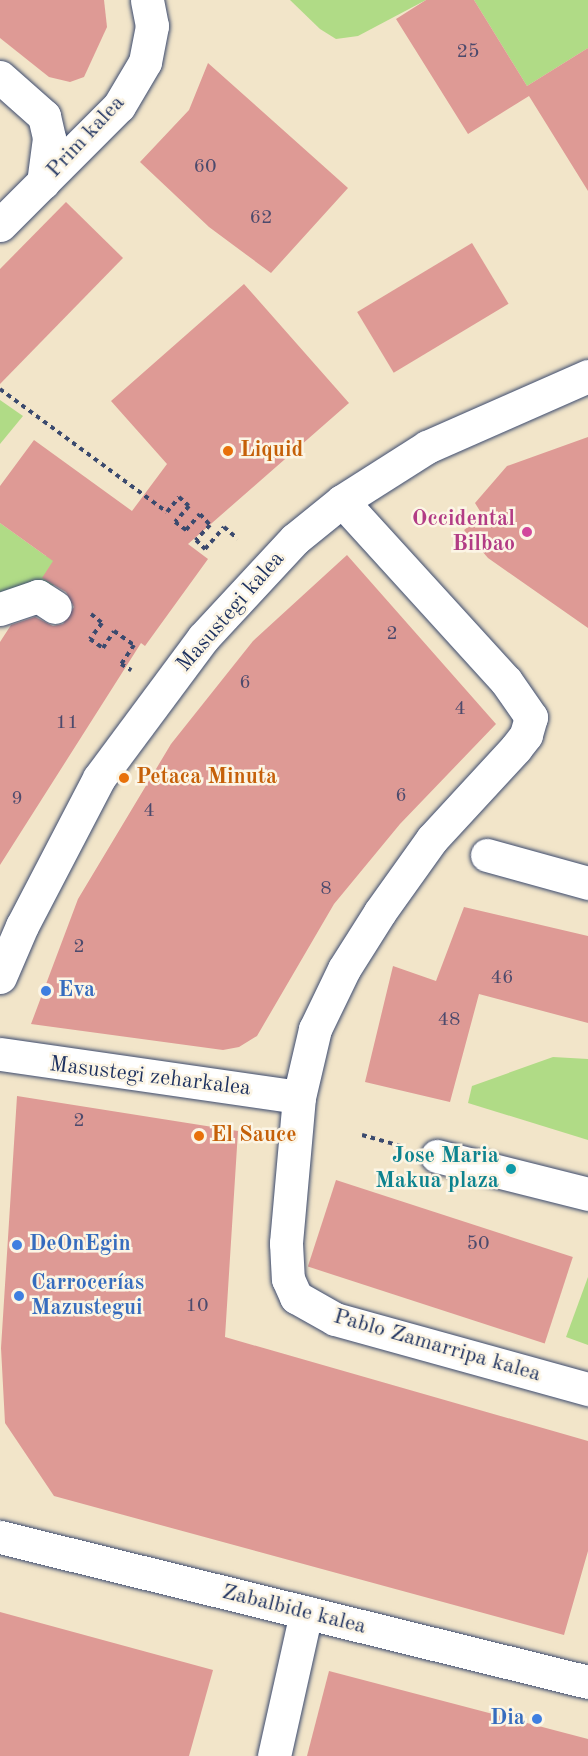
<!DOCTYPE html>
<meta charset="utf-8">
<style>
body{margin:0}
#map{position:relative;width:588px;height:1756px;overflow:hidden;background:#f2e5c9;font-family:"Old Standard TT",serif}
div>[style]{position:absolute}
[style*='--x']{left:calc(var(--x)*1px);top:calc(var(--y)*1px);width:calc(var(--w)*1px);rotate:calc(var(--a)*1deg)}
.green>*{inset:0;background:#b0db86}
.building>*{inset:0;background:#de9a95;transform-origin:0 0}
.path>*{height:4px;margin-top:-2px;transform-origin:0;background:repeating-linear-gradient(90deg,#3b4a6e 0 4.5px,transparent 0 9px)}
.roads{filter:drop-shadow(0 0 2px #3b4a6e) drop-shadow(0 0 2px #3b4a6e)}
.street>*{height:33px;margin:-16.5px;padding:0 16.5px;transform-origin:16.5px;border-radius:16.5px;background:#fff}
.dots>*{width:16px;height:16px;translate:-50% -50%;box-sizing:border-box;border:3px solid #fcf5e5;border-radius:50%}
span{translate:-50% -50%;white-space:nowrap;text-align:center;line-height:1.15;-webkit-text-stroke:5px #fcf5e5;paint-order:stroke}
.number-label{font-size:20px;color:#4c4a6c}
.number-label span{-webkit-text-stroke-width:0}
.street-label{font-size:22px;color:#1b2f5e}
.food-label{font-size:22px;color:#c56008;font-weight:700}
.left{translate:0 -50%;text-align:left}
.hotel-label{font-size:22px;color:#b23c85;font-weight:700}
.right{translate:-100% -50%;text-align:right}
.shop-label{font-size:22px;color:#366cbe;font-weight:700}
.culture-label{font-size:22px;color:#0d838f;font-weight:700}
</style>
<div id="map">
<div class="green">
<i style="clip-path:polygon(290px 0,426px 0,358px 36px,336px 39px,320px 29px)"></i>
<i style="clip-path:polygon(474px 0,588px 0,588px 48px,527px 86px)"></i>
<i style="clip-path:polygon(0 400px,23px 416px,0 444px)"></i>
<i style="clip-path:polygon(97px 486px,64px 583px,0 597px,0 523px,46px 556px)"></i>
<i style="clip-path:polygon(553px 1057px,588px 1059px,588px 1140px,468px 1103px,472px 1086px)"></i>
<i style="clip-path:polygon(588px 1277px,588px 1345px,566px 1337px)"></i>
</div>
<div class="building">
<i style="clip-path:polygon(0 0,104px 0,107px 27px,84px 77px,70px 82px,49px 77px,0 38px)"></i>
<i style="clip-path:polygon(426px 0,474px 0,527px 86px,588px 48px,588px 191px,529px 96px,468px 134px,396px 19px)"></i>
<i style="clip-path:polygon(208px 63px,348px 188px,271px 273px,209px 227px,140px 162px,189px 110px)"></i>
<i style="clip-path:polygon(66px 202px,123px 258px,0 384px,0 269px)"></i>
<i style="left:472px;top:243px;width:71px;height:134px;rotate:59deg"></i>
<i style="clip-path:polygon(244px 284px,349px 403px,188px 544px,208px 559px,145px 646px,141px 643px,0 865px,0 642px,11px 625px,35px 617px,53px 626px,63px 624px,74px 607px,66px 592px,42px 578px,53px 561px,0 523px,0 486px,34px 440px,132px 511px,167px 464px,111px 401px)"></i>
<i style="clip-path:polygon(588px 437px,588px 628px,488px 558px,464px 530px,483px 516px,475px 503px,507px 466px)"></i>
<i style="clip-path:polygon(347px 555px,496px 724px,400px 824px,334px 904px,257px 1036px,239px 1047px,223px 1050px,31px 1024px,78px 899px,171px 744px,253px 641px)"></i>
<i style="clip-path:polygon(464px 907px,588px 936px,588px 1023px,479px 994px,450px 1102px,365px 1082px,393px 966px,436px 981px)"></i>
<i style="clip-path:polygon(17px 1096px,238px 1131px,225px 1337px,588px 1441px,588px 1551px,564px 1635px,54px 1496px,5px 1423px,1px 1348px)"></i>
<i style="left:336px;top:1180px;width:249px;height:91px;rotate:18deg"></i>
<i style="clip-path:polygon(0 1612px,213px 1670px,189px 1756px,0 1756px)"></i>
<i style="clip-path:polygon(329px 1671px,588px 1739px,588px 1756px,307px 1756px)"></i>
</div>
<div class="path">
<i style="--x:0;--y:389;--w:207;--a:36.4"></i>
<i style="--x:167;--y:512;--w:19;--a:-51"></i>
<i style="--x:179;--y:497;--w:13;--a:42"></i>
<i style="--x:189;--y:506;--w:21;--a:131"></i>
<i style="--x:175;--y:522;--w:14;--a:36"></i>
<i style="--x:186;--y:530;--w:21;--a:-49"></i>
<i style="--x:200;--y:514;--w:15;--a:48"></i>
<i style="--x:210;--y:525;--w:21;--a:133"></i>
<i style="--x:196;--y:540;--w:13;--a:45"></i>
<i style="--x:205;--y:549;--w:29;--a:-49"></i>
<i style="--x:224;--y:527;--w:18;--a:41"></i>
<i style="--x:91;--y:614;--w:14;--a:39"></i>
<i style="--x:102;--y:623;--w:20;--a:127"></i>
<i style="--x:90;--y:639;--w:16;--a:35"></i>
<i style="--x:103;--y:648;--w:20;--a:-57"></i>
<i style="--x:114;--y:631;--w:24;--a:35"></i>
<i style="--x:134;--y:645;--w:23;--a:124"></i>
<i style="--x:121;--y:664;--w:12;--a:31"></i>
<i style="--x:362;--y:1135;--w:41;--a:15.8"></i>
</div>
<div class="roads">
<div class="street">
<i style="--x:0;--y:77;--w:59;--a:41.6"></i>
<i style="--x:44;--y:116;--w:23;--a:77"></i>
<i style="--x:49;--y:138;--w:45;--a:97.6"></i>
<i style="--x:0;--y:225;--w:168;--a:-45"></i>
<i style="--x:119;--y:106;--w:51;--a:-59.4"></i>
<i style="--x:145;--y:62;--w:37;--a:-79"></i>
<i style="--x:152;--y:26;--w:26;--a:-101"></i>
<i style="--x:342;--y:501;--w:244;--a:47.7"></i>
<i style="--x:506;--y:681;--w:44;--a:55.2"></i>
<i style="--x:531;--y:717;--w:19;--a:106"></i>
<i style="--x:526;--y:735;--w:16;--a:128"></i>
<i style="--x:516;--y:748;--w:124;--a:132.7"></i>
<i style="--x:432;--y:839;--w:90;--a:125.5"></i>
<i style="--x:380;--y:912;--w:67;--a:122.3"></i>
<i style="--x:344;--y:969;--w:67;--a:115.8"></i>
<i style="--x:315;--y:1029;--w:70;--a:103.2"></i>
<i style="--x:299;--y:1097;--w:147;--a:95.1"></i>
<i style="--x:286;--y:1243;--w:36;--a:87"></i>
<i style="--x:288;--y:1279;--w:20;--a:66"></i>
<i style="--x:296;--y:1297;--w:45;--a:29.4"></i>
<i style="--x:335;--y:1319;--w:263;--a:15.5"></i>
<i style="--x:0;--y:609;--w:40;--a:-18.9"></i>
<i style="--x:38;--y:596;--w:20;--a:33"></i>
<i style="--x:487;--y:855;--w:105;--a:15.5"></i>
<i style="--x:0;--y:977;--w:56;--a:-66.7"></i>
<i style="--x:22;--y:926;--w:167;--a:-62.5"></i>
<i style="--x:99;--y:778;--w:174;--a:-53.4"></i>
<i style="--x:203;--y:638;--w:135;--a:-47.1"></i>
<i style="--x:295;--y:539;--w:60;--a:-39"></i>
<i style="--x:342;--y:501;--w:101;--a:-32.4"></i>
<i style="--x:427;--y:447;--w:176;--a:-23.8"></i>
<i style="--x:0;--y:1054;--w:302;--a:8.2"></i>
<i style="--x:437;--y:1156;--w:156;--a:14.1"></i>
<i style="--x:0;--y:1537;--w:606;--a:13.85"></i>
<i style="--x:274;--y:1756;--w:147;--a:-77.4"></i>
</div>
</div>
<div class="dots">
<i style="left:228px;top:451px;background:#e8710a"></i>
<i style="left:527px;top:532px;background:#d1479c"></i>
<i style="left:124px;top:778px;background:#e8710a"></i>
<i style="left:46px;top:991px;background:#3f7fe0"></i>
<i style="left:199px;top:1136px;background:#e8710a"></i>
<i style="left:511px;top:1169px;background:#0f9aa8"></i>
<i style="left:17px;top:1245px;background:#3f7fe0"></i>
<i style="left:19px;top:1296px;background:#3f7fe0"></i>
<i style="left:537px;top:1719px;background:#3f7fe0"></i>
</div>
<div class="number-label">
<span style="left:468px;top:52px">25</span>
<span style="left:205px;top:167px">60</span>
<span style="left:261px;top:218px">62</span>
<span style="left:392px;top:634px">2</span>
<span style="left:245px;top:683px">6</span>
<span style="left:460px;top:709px">4</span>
<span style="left:67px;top:723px">11</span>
<span style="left:401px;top:796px">6</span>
<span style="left:17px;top:799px">9</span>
<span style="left:149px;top:811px">4</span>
<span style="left:326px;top:889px">8</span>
<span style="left:79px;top:947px">2</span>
<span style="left:502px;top:978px">46</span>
<span style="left:449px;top:1020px">48</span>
<span style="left:79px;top:1121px">2</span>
<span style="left:478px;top:1244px">50</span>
<span style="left:197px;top:1306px">10</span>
</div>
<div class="street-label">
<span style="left:86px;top:137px;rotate:-47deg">Prim kalea</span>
<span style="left:231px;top:612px;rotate:-49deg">Masustegi kalea</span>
<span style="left:150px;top:1077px;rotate:7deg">Masustegi zeharkalea</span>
<span style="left:437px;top:1346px;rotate:16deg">Pablo Zamarripa kalea</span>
<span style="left:294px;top:1610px;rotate:14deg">Zabalbide kalea</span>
</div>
<div class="food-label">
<span class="left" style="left:240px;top:451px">Liquid</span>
<span class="left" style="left:136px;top:778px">Petaca Minuta</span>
<span class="left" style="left:211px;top:1136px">El Sauce</span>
</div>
<div class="hotel-label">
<span class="right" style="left:515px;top:532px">Occidental<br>Bilbao</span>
</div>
<div class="shop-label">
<span class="left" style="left:58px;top:991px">Eva</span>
<span class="left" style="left:29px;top:1245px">DeOnEgin</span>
<span class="left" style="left:31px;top:1296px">Carrocerías<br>Mazustegui</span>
<span class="right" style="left:525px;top:1719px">Dia</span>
</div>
<div class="culture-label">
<span class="right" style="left:499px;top:1169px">Jose Maria<br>Makua plaza</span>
</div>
</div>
